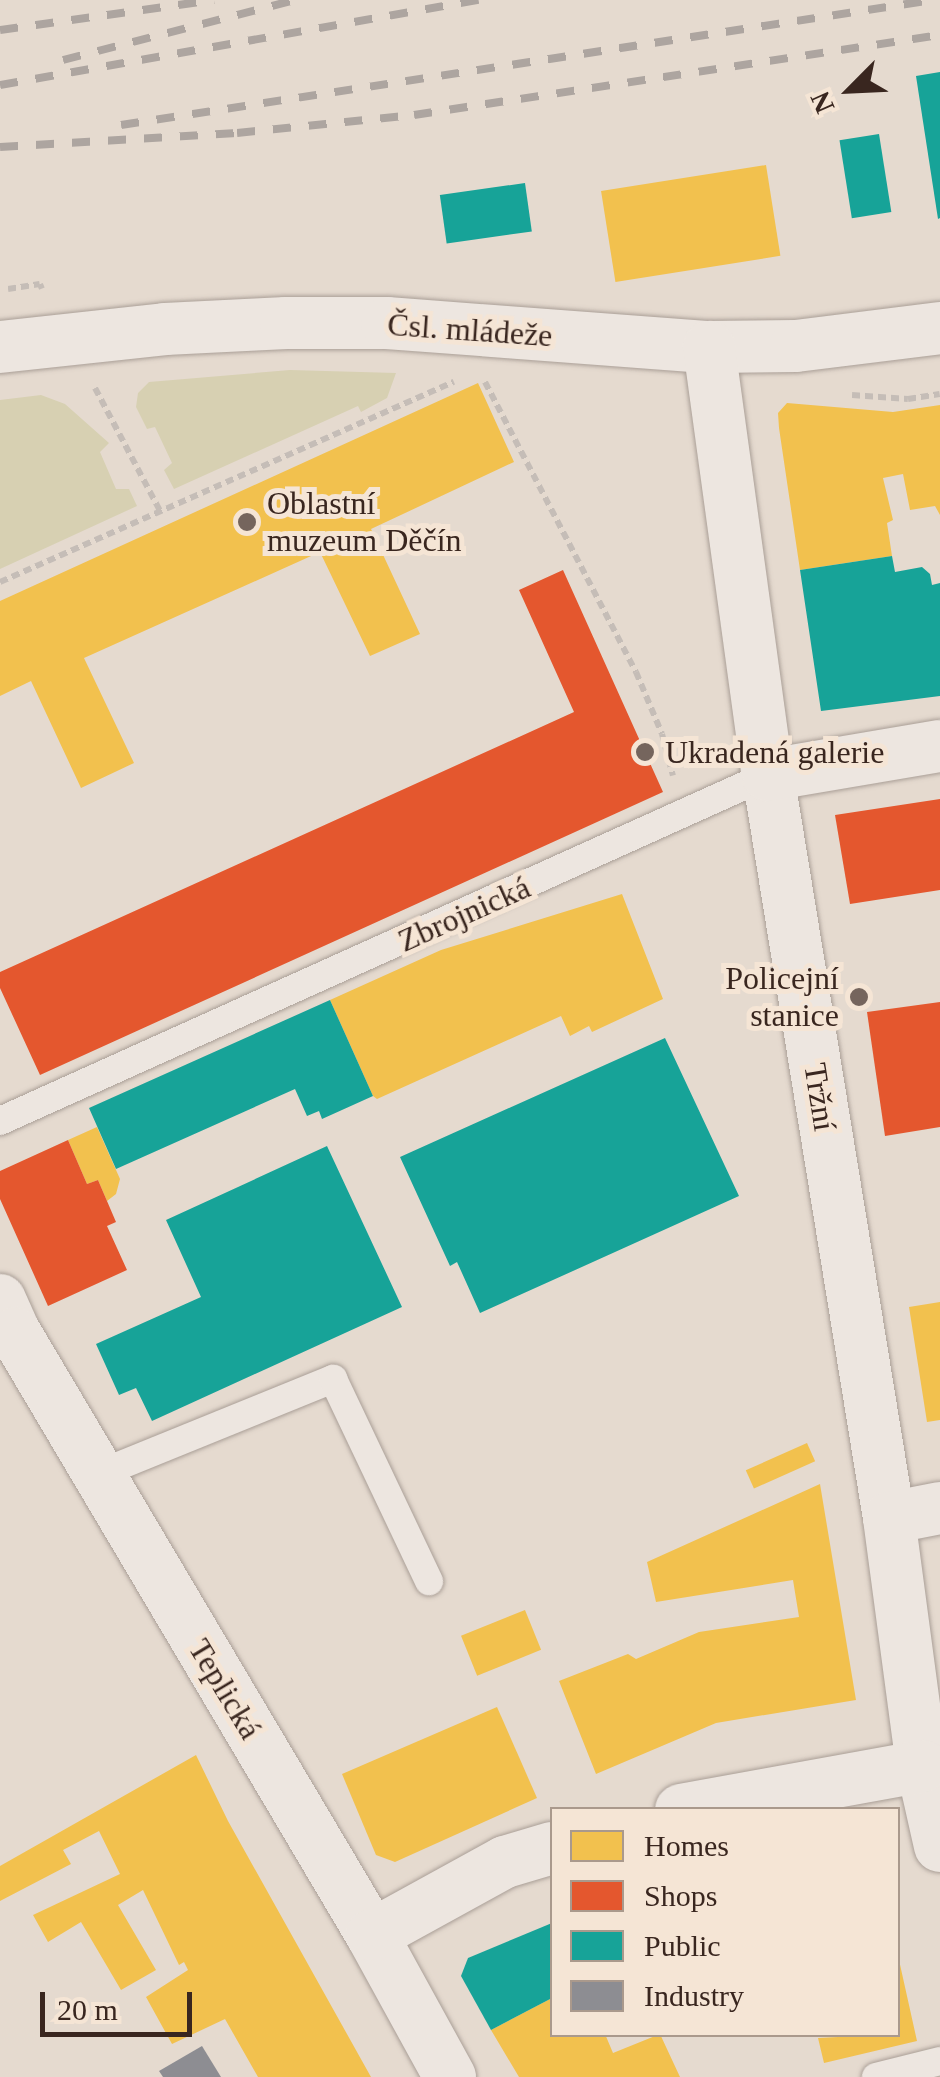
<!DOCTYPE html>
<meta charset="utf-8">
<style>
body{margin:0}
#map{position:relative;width:940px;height:2077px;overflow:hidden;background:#e5dacf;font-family:Georgia,serif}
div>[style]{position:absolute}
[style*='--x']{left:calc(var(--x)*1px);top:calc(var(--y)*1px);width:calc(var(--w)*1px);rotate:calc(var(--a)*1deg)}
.green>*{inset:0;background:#d7d0b2}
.homes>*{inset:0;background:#f2c14e;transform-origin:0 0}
.shops>*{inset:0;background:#e4572e}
.public>*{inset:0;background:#17a398;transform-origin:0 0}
.industry>*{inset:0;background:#8d8d92}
.path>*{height:6px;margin-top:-3px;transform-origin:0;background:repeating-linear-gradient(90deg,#c5bdb7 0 8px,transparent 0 13px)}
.roads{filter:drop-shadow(0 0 2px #aa9f97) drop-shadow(0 0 2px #aa9f97)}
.service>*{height:28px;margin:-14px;padding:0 14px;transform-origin:14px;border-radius:14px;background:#ede6e0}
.minor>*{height:52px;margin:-26px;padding:0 26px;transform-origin:26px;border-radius:26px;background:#ede6e0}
.rail>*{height:8px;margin-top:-4px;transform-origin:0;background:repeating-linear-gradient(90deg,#ada5a0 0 18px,transparent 0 36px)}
.dots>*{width:28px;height:28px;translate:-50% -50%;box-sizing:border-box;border:5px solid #f5e5d5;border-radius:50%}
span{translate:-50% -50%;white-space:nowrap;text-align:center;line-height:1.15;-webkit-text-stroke:10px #f5e5d5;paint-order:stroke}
.street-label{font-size:32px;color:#39261f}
.poi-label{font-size:32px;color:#39261f}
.left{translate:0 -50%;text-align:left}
.right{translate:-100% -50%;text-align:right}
.legend{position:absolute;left:550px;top:1807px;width:350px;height:230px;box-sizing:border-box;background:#f5e5d5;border:2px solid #aa998c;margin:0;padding:12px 18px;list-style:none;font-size:30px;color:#39261f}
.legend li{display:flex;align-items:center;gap:20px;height:50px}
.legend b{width:50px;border:2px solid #aa998c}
.north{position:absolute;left:800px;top:40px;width:100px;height:100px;-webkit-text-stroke:8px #f5e5d5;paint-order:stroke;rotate:246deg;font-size:28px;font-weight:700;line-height:40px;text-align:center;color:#39261f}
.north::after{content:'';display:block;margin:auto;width:35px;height:45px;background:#39261f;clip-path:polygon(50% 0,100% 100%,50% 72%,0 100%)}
.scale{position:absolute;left:40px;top:1992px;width:152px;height:45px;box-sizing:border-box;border:5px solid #39261f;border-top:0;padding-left:12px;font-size:30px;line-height:35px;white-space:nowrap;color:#39261f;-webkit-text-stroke:8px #f5e5d5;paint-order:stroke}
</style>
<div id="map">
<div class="green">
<i style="clip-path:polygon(290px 370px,396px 373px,387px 398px,361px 412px,358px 406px,174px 489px,164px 470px,172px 463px,155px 427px,147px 429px,136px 407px,138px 393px,149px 382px)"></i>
<i style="clip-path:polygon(41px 395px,65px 404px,109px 443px,100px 452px,116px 489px,129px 489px,137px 506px,0 569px,0 400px)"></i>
</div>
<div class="homes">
<i style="left:766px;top:165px;width:92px;height:167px;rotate:81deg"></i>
<i style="clip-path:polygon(478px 383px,514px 462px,371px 529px,420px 634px,370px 656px,320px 552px,84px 658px,134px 763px,81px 788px,31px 681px,0 696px,0 601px)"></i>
<i style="clip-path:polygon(787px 403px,893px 412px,940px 405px,940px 515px,935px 506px,910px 510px,903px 474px,883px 478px,893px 520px,887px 523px,892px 556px,800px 570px,779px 428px,778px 413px)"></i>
<i style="clip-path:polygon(622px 894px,663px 999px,592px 1032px,589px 1026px,570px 1036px,561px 1016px,377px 1099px,373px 1096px,330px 1000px,441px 950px)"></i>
<i style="clip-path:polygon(97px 1127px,120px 1179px,116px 1194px,107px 1201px,98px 1180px,87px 1184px,68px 1140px)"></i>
<i style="clip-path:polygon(940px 1302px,940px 1420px,927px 1422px,909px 1307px)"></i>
<i style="left:807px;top:1443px;width:20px;height:67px;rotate:66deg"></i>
<i style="clip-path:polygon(820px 1484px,856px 1700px,716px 1723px,596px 1774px,559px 1681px,628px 1654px,636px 1659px,699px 1632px,799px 1617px,793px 1580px,656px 1602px,647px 1562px)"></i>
<i style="left:525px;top:1610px;width:43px;height:69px;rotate:68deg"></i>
<i style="clip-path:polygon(497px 1707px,537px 1798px,395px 1862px,376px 1855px,342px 1774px)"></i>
<i style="clip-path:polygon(196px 1755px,228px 1821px,371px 2077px,258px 2077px,225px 2019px,172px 2044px,146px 1997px,188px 1970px,184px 1962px,179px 1965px,143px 1890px,118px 1905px,156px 1970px,121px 1990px,81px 1922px,48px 1942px,33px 1915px,120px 1874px,99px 1831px,63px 1850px,71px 1864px,0 1901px,0 1866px)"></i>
<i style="clip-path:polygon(899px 1960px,917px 2041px,824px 2063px,818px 2038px,898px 2034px)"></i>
<i style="clip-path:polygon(552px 1998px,552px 2034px,605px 2034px,613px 2053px,660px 2034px,680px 2077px,519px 2077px,491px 2030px)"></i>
</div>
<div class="shops">
<i style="clip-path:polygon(563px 570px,663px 792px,40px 1075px,0 988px,0 972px,574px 712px,519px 590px)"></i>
<i style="clip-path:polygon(940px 799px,940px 890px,850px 904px,835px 815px)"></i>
<i style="clip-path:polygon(940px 1002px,940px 1127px,885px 1136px,867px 1012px)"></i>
<i style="clip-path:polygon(68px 1140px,87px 1184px,98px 1180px,116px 1222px,107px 1226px,127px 1270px,48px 1306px,0 1199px,0 1171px)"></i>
</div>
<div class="public">
<i style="clip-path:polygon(940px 72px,940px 218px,938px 219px,916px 76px)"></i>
<i style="left:879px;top:134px;width:79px;height:40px;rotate:81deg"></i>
<i style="left:525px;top:183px;width:49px;height:86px;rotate:82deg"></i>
<i style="clip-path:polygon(892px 556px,895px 572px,922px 567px,930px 574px,932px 585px,940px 583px,940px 696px,821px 711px,800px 570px)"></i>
<i style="clip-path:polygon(330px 1000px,373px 1096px,322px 1119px,319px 1111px,307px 1116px,295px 1089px,116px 1169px,89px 1108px)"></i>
<i style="clip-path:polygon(665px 1038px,739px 1196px,480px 1313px,457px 1262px,450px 1266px,400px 1157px)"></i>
<i style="clip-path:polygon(327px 1146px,402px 1307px,152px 1421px,136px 1388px,119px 1395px,96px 1344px,201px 1297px,166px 1220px)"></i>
<i style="clip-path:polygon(552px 1923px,552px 1998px,491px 2030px,461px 1976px,468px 1958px)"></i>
</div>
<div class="industry">
<i style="clip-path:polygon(202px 2046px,221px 2077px,163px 2077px,159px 2071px)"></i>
</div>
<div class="path">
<i style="--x:8;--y:289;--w:32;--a:-9"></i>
<i style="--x:40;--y:284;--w:5;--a:68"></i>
<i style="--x:485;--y:382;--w:327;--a:62.5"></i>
<i style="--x:636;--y:672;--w:67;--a:67.2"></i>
<i style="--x:662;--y:734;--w:43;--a:75.3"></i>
<i style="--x:95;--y:388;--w:139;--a:62.1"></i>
<i style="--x:852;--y:395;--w:56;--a:4.1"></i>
<i style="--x:908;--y:399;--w:32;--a:-9"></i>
<i style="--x:0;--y:582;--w:496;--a:-23.8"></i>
</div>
<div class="roads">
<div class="service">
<i style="--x:0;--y:1121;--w:842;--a:-24.25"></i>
<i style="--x:99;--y:1474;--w:253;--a:-22.1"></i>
<i style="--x:333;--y:1379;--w:224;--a:64.6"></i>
<i style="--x:876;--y:2077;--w:66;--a:-14"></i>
</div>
<div class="minor">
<i style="--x:0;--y:347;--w:166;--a:-6.2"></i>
<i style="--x:165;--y:329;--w:121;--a:-2.8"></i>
<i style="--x:286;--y:323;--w:101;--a:0"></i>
<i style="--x:387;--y:323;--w:323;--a:4.3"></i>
<i style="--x:709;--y:347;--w:87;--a:-0.7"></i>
<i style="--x:796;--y:346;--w:145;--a:-7.1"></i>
<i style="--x:709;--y:347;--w:432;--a:82.2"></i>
<i style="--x:768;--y:775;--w:753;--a:80.75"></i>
<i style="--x:889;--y:1518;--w:250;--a:82.4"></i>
<i style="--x:922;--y:1766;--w:82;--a:77.3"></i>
<i style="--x:768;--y:775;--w:174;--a:-9.6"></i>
<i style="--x:0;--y:1300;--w:36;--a:66"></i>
<i style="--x:15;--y:1333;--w:700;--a:59.33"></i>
<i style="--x:372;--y:1935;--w:162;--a:61.2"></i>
<i style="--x:889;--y:1518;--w:52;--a:-11.1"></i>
<i style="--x:681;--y:1810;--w:245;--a:-10.3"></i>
<i style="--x:372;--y:1935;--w:152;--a:-28.8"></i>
<i style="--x:505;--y:1862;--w:49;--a:-16.6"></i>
</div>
</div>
<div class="rail">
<i style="--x:0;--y:30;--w:216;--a:-8"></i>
<i style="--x:63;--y:60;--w:240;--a:-14.5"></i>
<i style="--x:0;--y:85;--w:486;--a:-10.1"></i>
<i style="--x:121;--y:125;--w:821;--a:-8.76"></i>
<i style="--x:0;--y:147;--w:237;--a:-3.4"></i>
<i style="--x:237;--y:133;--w:178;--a:-5.8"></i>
<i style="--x:414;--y:115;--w:532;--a:-8.65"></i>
</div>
<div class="dots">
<i style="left:247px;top:522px;background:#75655d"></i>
<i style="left:645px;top:752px;background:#75655d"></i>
<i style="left:859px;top:997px;background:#75655d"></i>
</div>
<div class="street-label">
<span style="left:470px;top:330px;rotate:4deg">Čsl. mládeže</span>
<span style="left:464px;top:914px;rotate:-24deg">Zbrojnická</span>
<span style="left:820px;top:1097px;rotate:81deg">Tržní</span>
<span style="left:225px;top:1689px;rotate:59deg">Teplická</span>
</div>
<div class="poi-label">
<span class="left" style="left:267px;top:522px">Oblastní<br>muzeum Děčín</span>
<span class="left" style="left:665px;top:752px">Ukradená galerie</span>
<span class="right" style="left:839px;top:997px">Policejní<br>stanice</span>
</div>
<ul class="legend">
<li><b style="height:28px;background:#f2c14e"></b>Homes</li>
<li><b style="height:28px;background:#e4572e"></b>Shops</li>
<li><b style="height:28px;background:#17a398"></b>Public</li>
<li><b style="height:28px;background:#8d8d92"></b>Industry</li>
</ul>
<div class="north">N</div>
<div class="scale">20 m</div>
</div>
